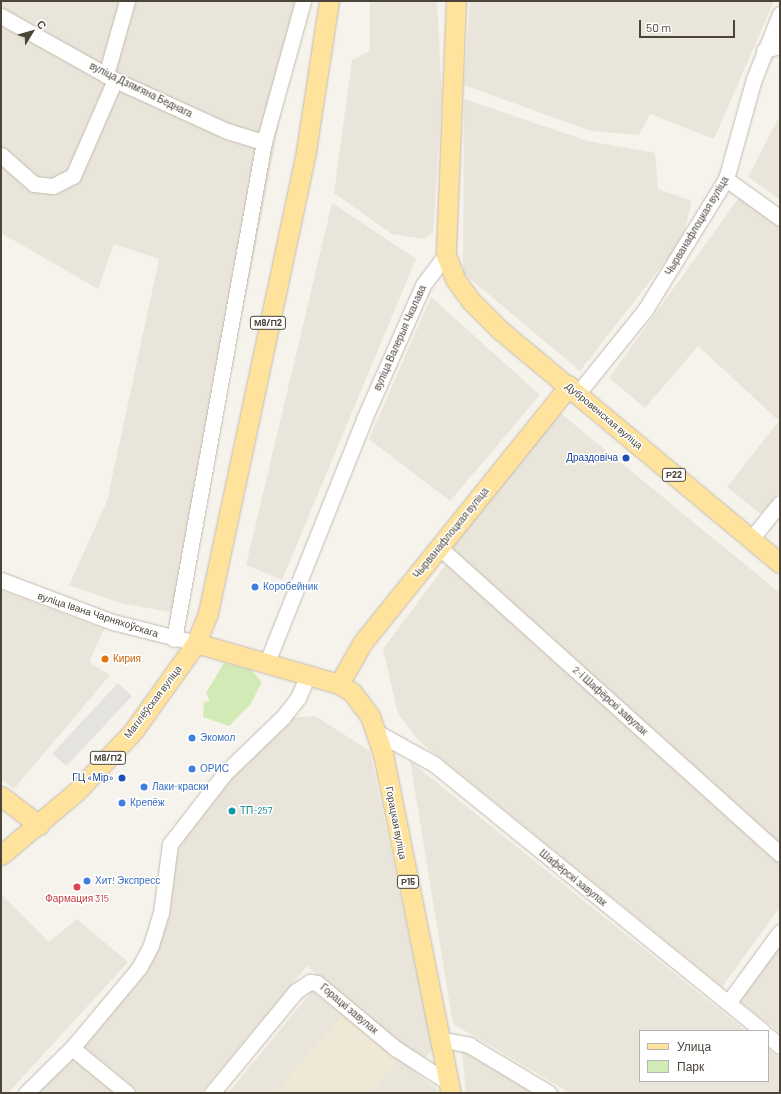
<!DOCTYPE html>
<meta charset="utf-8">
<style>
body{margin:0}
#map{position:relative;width:781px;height:1094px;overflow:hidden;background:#f6f3ec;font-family:Barlow,sans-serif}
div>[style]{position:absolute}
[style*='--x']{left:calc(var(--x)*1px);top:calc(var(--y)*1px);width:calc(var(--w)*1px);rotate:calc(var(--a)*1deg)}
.residential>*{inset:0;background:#eae5da}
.education>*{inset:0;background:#efe8d6}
.green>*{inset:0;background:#d2eab5}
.parking>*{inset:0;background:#e5e3e0;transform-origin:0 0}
.roads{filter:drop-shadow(0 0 1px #c2bbae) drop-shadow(0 0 1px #c2bbae)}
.minor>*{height:15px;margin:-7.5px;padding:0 7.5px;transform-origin:7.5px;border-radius:7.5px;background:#fff}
.major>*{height:19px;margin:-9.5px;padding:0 9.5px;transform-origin:9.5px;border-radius:9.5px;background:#ffe39c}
.dots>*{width:11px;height:11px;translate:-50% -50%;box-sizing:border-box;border:2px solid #fff;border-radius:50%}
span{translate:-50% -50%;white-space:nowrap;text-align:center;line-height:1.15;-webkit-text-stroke:3px #fff;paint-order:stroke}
.shield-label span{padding:1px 3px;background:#fff;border:1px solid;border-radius:3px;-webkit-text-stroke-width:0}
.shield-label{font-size:9px;color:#4b4439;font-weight:700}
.street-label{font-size:10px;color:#4b4439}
.transit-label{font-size:10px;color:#164399}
.right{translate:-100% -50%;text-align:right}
.shop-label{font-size:10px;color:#366cbe}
.left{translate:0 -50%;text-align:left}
.food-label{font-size:10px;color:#c56008}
.culture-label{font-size:10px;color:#0d838f}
.health-label{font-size:10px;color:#be3a42}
.frame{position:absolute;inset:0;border:2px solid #4b4439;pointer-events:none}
.legend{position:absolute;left:639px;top:1030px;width:130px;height:52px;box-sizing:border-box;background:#fff;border:1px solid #b7b4b0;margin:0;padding:5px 7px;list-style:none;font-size:12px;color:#4b4439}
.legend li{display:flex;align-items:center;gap:8px;height:20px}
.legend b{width:20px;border:1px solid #b7b4b0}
.north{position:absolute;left:12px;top:12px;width:40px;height:40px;-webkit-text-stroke:3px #fff;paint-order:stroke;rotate:53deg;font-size:11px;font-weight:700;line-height:16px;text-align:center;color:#4b4439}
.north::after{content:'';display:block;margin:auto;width:14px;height:18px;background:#4b4439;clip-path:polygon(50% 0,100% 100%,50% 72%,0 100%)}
.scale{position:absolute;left:639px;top:20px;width:96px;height:18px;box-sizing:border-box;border:2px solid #4b4439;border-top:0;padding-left:5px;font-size:12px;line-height:14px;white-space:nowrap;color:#4b4439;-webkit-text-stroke:3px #fff;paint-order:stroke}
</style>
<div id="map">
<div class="residential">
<i style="clip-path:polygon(1px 1px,298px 1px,296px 34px,251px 271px,181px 598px,169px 612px,120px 603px,69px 585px,107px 501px,159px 259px,114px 244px,98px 289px,1px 233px)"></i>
<i style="clip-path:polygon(370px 1px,437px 1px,442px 95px,433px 233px,424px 239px,392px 234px,334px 193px,352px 60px,370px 51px)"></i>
<i style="clip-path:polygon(470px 1px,774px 1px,714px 139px,650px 114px,639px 135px,591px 131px,464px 85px)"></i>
<i style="clip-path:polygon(464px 99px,588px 141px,655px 153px,658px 189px,692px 201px,682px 240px,580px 371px,463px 273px)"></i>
<i style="clip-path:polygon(780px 115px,780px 200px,748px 177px)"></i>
<i style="clip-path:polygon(740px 196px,780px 224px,780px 491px,761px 514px,727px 487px,779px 421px,698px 346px,645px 408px,609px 378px)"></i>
<i style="clip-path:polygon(332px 203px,416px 259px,282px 580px,246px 565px)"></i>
<i style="clip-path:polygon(431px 297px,540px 395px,450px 501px,369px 439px)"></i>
<i style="clip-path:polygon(559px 412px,780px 593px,780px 848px,450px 548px)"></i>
<i style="clip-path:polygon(447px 563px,780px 863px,780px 907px,722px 987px,419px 741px,398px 714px,383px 649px)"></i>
<i style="clip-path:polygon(1px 590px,104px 629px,89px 662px,110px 675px,14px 789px,1px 779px)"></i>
<i style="clip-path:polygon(315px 716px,370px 751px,433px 1051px,424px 1058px,391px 1037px,307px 966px,201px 1093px,140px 1093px,84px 1047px,159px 948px,176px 855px,198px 813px,291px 718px)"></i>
<i style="clip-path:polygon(410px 761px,746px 1031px,640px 1031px,640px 1081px,768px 1081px,768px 1049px,780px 1058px,780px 1093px,570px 1093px,453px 1024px)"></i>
<i style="clip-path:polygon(1px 894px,49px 942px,77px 919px,128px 962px,8px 1093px,1px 1093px)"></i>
<i style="clip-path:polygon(780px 940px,780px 1033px,736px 999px)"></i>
<i style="clip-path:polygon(312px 991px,442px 1093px,228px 1093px)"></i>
<i style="clip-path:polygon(473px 1051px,538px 1093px,466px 1093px,462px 1052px)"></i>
<i style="clip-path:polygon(71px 1056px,116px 1093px,37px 1093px)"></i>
</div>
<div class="education">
<i style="clip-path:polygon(342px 1015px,398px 1059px,372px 1093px,275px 1093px)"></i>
</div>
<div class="green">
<i style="clip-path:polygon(224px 663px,251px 670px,262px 682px,250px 705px,229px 726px,203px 717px,204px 702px,210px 701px,206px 693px)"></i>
</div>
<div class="parking">
<i style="left:118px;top:683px;width:19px;height:96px;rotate:43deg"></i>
</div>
<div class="roads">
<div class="minor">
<i style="--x:1;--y:16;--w:131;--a:29.3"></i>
<i style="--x:115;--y:80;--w:123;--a:24.5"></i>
<i style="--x:227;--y:131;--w:39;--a:17"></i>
<i style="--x:764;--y:50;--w:16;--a:-14"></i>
<i style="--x:106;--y:75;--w:77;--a:-74.2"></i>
<i style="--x:1;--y:155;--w:44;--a:41.3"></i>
<i style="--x:34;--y:184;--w:19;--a:6"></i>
<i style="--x:53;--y:186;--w:22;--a:-27"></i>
<i style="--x:73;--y:176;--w:105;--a:-66.4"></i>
<i style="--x:726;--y:179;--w:67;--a:35.8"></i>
<i style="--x:578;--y:393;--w:107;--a:-51.1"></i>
<i style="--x:645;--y:310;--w:154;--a:-58.3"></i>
<i style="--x:726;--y:179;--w:104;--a:-74.4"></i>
<i style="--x:754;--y:79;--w:70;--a:-68.2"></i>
<i style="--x:751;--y:539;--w:46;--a:-51.1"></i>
<i style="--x:439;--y:547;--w:459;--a:42"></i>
<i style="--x:1;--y:580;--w:120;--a:20.6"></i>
<i style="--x:113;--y:622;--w:86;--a:14.2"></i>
<i style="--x:174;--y:639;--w:505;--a:-79.74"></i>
<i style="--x:264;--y:142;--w:146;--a:-74.5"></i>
<i style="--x:267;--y:662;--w:262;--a:-68.2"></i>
<i style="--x:364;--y:419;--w:146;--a:-66.2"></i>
<i style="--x:423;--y:285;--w:38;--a:-53"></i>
<i style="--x:378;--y:733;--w:64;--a:29"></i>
<i style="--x:434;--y:764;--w:423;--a:39.1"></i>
<i style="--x:728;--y:1003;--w:88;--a:-53.8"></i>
<i style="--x:768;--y:1036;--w:16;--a:40"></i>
<i style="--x:439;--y:1039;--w:31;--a:11"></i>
<i style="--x:469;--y:1045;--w:93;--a:31"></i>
<i style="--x:72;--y:1048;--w:71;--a:39.3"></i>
<i style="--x:26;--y:1093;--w:64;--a:-44.4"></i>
<i style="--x:72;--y:1048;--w:104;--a:-50.1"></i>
<i style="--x:139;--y:968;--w:26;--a:-62"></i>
<i style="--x:151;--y:945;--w:34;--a:-73"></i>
<i style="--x:161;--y:913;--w:70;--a:-82.6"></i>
<i style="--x:170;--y:844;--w:90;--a:-52.2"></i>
<i style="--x:225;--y:773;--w:81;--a:-44"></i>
<i style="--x:283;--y:717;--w:24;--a:-52"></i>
<i style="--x:298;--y:698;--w:26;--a:-67"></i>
<i style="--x:212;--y:1093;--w:132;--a:-50.5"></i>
<i style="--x:296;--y:991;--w:17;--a:-33"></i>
<i style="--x:310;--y:982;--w:7;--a:8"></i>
<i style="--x:317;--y:983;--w:102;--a:39.8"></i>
<i style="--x:395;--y:1048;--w:64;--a:32.9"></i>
</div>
<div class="major">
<i style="--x:456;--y:1;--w:254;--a:92.3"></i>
<i style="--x:446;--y:255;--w:26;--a:69"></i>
<i style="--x:455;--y:279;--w:27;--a:54"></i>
<i style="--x:471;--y:301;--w:41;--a:45"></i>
<i style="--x:500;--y:330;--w:364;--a:39.8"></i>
<i style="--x:196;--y:643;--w:149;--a:16"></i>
<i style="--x:339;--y:684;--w:15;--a:32"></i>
<i style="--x:352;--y:692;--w:30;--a:53"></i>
<i style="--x:370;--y:716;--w:40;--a:71.1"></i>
<i style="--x:383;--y:754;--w:346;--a:78.7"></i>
<i style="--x:339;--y:684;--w:48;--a:-60.3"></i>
<i style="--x:363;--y:642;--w:329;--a:-51.2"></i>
<i style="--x:1;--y:796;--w:48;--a:37.3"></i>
<i style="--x:1;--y:855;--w:99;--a:-40.1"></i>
<i style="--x:77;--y:791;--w:83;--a:-46.9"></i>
<i style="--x:134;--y:730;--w:107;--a:-54.5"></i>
<i style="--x:196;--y:643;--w:32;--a:-68"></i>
<i style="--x:208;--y:613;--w:472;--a:-78"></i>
<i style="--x:306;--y:151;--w:152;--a:-81.3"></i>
</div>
</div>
<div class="dots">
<i style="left:626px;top:458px;background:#1a4fb4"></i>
<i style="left:255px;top:587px;background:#3f7fe0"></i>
<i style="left:105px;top:659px;background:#e8710a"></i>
<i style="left:192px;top:738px;background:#3f7fe0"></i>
<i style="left:192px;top:769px;background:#3f7fe0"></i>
<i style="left:122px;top:778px;background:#1a4fb4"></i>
<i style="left:144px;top:787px;background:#3f7fe0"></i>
<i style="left:122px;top:803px;background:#3f7fe0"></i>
<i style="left:232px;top:811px;background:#0f9aa8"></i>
<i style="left:87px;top:881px;background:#3f7fe0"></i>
<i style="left:77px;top:887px;background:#e0444e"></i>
</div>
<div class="shield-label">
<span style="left:268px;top:323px">М8/П2</span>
<span style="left:674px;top:475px">Р22</span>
<span style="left:108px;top:758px">М8/П2</span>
<span style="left:408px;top:882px">Р15</span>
</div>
<div class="street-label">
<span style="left:141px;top:90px;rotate:26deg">вуліца Дзямʼяна Беднага</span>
<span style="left:697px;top:226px;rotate:-59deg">Чырванафлоцкая вуліца</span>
<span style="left:400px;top:338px;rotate:-66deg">вуліца Валерыя Чкалава</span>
<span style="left:604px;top:416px;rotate:40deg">Дубровенская вуліца</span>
<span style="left:451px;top:533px;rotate:-51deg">Чырванафлоцкая вуліца</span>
<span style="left:98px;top:615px;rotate:18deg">вуліца Івана Чарняхоўскага</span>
<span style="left:610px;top:701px;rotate:42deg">2-і Шафёрскі завулак</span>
<span style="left:153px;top:702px;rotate:-53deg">Магілёўская вуліца</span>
<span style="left:396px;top:823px;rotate:79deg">Горацкая вуліца</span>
<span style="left:573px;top:878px;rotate:39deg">Шафёрскі завулак</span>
<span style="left:349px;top:1009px;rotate:40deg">Горацкі завулак</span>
</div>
<div class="transit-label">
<span class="right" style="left:618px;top:458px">Драздовіча</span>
<span class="right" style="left:114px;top:778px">ГЦ «Мір»</span>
</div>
<div class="shop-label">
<span class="left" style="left:263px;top:587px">Коробейник</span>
<span class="left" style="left:200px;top:738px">Экомол</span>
<span class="left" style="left:200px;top:769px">ОРИС</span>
<span class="left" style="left:152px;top:787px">Лаки-краски</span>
<span class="left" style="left:130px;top:803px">Крепёж</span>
<span class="left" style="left:95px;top:881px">Хит! Экспресс</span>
</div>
<div class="food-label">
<span class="left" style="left:113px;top:659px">Кирия</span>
</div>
<div class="culture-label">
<span class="left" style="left:240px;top:811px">ТП-257</span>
</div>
<div class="health-label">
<span style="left:77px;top:899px">Фармация 315</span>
</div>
<div class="frame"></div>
<ul class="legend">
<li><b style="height:5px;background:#ffe39c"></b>Улица</li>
<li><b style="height:11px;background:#d2eab5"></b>Парк</li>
</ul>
<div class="north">С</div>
<div class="scale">50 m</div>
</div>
